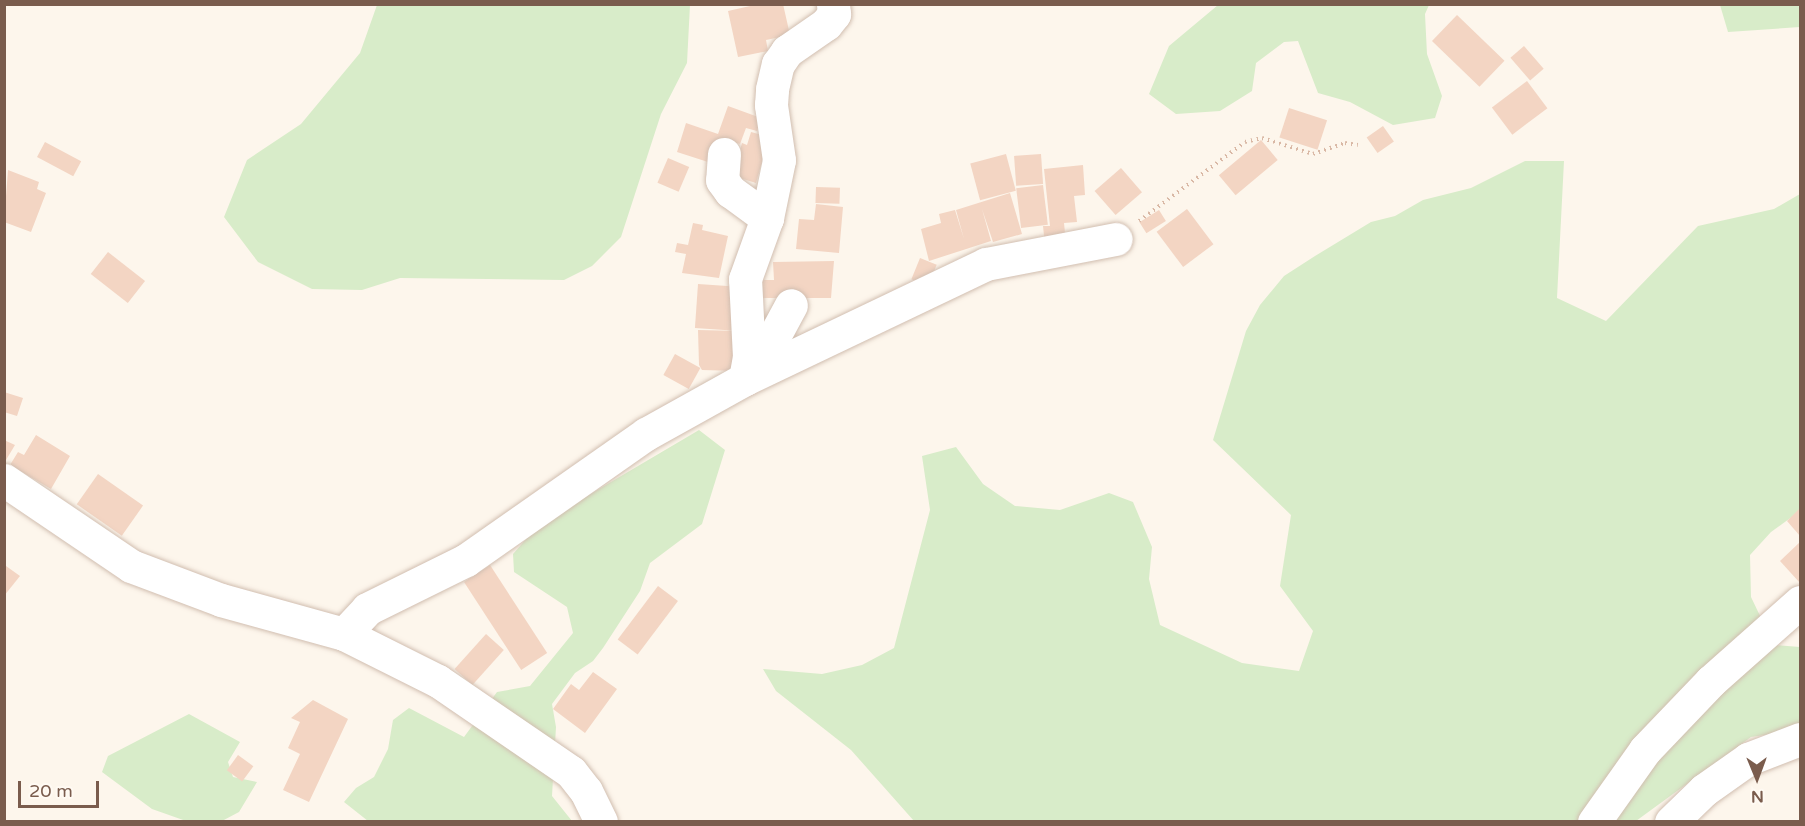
<!DOCTYPE html>
<style>
body{margin:0}
#map{position:relative;width:1805px;height:826px;overflow:hidden;background:#fdf6ec;font-family:"Varela Round",sans-serif}
div>[style]{position:absolute}
[style*='--x']{left:calc(var(--x)*1px);top:calc(var(--y)*1px);width:calc(var(--w)*1px);rotate:calc(var(--a)*1deg)}
.green>*{inset:0;background:#d8ecc9}
.building>*{inset:0;background:#f3d5c3;transform-origin:0 0}
.path>*{height:4px;margin-top:-2px;transform-origin:0;background:repeating-linear-gradient(90deg,#d9b8a5 0 1.5px,transparent 0 6px)}
.roads{filter:drop-shadow(0 0 2px #d1beb0) drop-shadow(0 0 2px #d1beb0)}
.minor>*{height:33px;margin:-16.5px;padding:0 16.5px;transform-origin:16.5px;border-radius:16.5px;background:#fff}
span{translate:-50% -50%;white-space:nowrap;text-align:center;line-height:1.15;-webkit-text-stroke:6px #fffaf3;paint-order:stroke}
.frame{position:absolute;inset:0;border:6px solid #7a5c4d;pointer-events:none}
.north{position:absolute;left:1727px;top:748px;width:60px;height:60px;-webkit-text-stroke:4px #fffaf3;paint-order:stroke;rotate:179deg;font-size:16px;font-weight:700;line-height:24px;text-align:center;color:#7a5c4d}
.north::after{content:'';display:block;margin:auto;width:21px;height:27px;background:#7a5c4d;clip-path:polygon(50% 0,100% 100%,50% 72%,0 100%)}
.scale{position:absolute;left:18px;top:781px;width:81px;height:27px;box-sizing:border-box;border:3px solid #7a5c4d;border-top:0;padding-left:8px;font-size:18px;line-height:21px;white-space:nowrap;color:#7a5c4d;-webkit-text-stroke:4px #fffaf3;paint-order:stroke}
</style>
<div id="map">
<div class="green">
<i style="clip-path:polygon(377px 5px,690px 5px,687px 63px,661px 114px,621px 237px,592px 266px,564px 280px,400px 278px,362px 290px,312px 289px,258px 262px,224px 217px,247px 160px,301px 124px,360px 53px)"></i>
<i style="clip-path:polygon(1218px 5px,1429px 5px,1425px 14px,1427px 54px,1442px 96px,1435px 118px,1393px 125px,1350px 102px,1318px 93px,1298px 41px,1284px 42px,1256px 63px,1252px 91px,1220px 111px,1176px 114px,1149px 94px,1169px 46px)"></i>
<i style="clip-path:polygon(1720px 5px,1800px 5px,1800px 27px,1728px 32px)"></i>
<i style="clip-path:polygon(1525px 161px,1564px 161px,1557px 298px,1606px 321px,1698px 226px,1774px 209px,1800px 194px,1800px 511px,1771px 532px,1750px 555px,1751px 597px,1774px 645px,1800px 647px,1800px 730px,1751px 737px,1636px 821px,914px 821px,851px 750px,776px 691px,763px 669px,822px 674px,862px 665px,894px 648px,930px 510px,922px 456px,956px 447px,983px 484px,1015px 506px,1060px 510px,1109px 493px,1133px 502px,1152px 547px,1149px 579px,1160px 625px,1242px 663px,1299px 671px,1313px 631px,1280px 586px,1291px 515px,1213px 440px,1246px 331px,1260px 305px,1284px 276px,1315px 256px,1371px 222px,1395px 216px,1423px 200px,1471px 188px)"></i>
<i style="clip-path:polygon(699px 430px,725px 450px,702px 524px,650px 563px,640px 591px,603px 648px,593px 661px,575px 673px,552px 704px,556px 727px,552px 796px,572px 821px,368px 821px,344px 802px,356px 788px,374px 777px,388px 749px,393px 720px,409px 708px,464px 737px,497px 692px,530px 686px,573px 633px,567px 607px,514px 572px,513px 554px,535px 529px,555px 515px)"></i>
<i style="clip-path:polygon(189px 714px,240px 742px,228px 762px,233px 777px,257px 782px,239px 812px,222px 821px,186px 821px,152px 809px,102px 772px,108px 756px)"></i>
</div>
<div class="building">
<i style="clip-path:polygon(759px 4px,783px 4px,790px 35px,766px 40px,768px 51px,738px 57px,728px 11px)"></i>
<i style="left:1457px;top:15px;width:66px;height:36px;rotate:44deg"></i>
<i style="left:1524px;top:46px;width:30px;height:18px;rotate:49deg"></i>
<i style="left:1527px;top:81px;width:34px;height:44px;rotate:53deg"></i>
<i style="clip-path:polygon(728px 106px,761px 118px,757px 131px,746px 128px,740px 144px,734px 142px,708px 162px,677px 152px,686px 123px,718px 134px)"></i>
<i style="left:1289px;top:108px;width:40px;height:31px;rotate:18deg"></i>
<i style="left:1383px;top:126px;width:19px;height:20px;rotate:55deg"></i>
<i style="clip-path:polygon(751px 132px,769px 137px,756px 183px,733px 176px,742px 143px,747px 145px)"></i>
<i style="left:1261px;top:140px;width:26px;height:55px;rotate:50deg"></i>
<i style="left:45px;top:142px;width:41px;height:17px;rotate:28deg"></i>
<i style="left:1006px;top:154px;width:38px;height:37px;rotate:75deg"></i>
<i style="left:1041px;top:154px;width:30px;height:27px;rotate:86deg"></i>
<i style="left:668px;top:158px;width:23px;height:27px;rotate:23deg"></i>
<i style="clip-path:polygon(1083px 165px,1085px 195px,1074px 196px,1077px 222px,1064px 223px,1066px 242px,1045px 245px,1043px 226px,1050px 226px,1044px 169px)"></i>
<i style="left:1121px;top:168px;width:32px;height:35px;rotate:49deg"></i>
<i style="clip-path:polygon(8px 170px,39px 182px,37px 189px,46px 193px,31px 232px,4px 222px)"></i>
<i style="left:1043px;top:185px;width:40px;height:27px;rotate:83deg"></i>
<i style="left:816px;top:187px;width:24px;height:16px;rotate:2deg"></i>
<i style="clip-path:polygon(1010px 193px,1022px 234px,993px 242px,982px 209px,991px 241px,929px 261px,921px 229px,941px 223px,939px 214px,955px 210px,964px 239px,956px 210px)"></i>
<i style="clip-path:polygon(816px 204px,843px 207px,839px 253px,796px 249px,799px 219px,814px 220px)"></i>
<i style="left:1187px;top:209px;width:44px;height:38px;rotate:53deg"></i>
<i style="left:1159px;top:210px;width:13px;height:23px;rotate:58deg"></i>
<i style="clip-path:polygon(693px 223px,703px 225px,702px 230px,728px 236px,719px 278px,682px 273px,686px 254px,675px 252px,677px 243px,688px 245px)"></i>
<i style="left:108px;top:252px;width:47px;height:28px;rotate:38deg"></i>
<i style="left:920px;top:258px;width:18px;height:23px;rotate:22deg"></i>
<i style="clip-path:polygon(834px 261px,831px 298px,759px 298px,759px 280px,774px 280px,773px 262px)"></i>
<i style="left:698px;top:284px;width:44px;height:44px;rotate:4deg"></i>
<i style="clip-path:polygon(698px 330px,741px 331px,739px 371px,702px 370px,699px 365px)"></i>
<i style="left:675px;top:354px;width:29px;height:24px;rotate:29deg"></i>
<i style="clip-path:polygon(4px 392px,23px 398px,17px 416px,4px 412px)"></i>
<i style="clip-path:polygon(36px 435px,70px 456px,51px 489px,10px 465px,18px 452px,24px 455px)"></i>
<i style="clip-path:polygon(4px 440px,15px 445px,6px 460px,4px 459px)"></i>
<i style="left:98px;top:474px;width:55px;height:37px;rotate:35deg"></i>
<i style="clip-path:polygon(1800px 508px,1800px 536px,1787px 521px)"></i>
<i style="clip-path:polygon(1800px 542px,1800px 583px,1780px 561px)"></i>
<i style="left:490px;top:565px;width:105px;height:31px;rotate:57deg"></i>
<i style="clip-path:polygon(6px 566px,20px 576px,4px 596px,4px 568px)"></i>
<i style="left:658px;top:586px;width:25px;height:67px;rotate:37deg"></i>
<i style="left:486px;top:634px;width:24px;height:47px;rotate:42deg"></i>
<i style="clip-path:polygon(593px 672px,617px 689px,585px 733px,553px 709px,571px 684px,579px 690px)"></i>
<i style="clip-path:polygon(313px 700px,348px 719px,309px 802px,283px 790px,300px 754px,288px 748px,300px 722px,291px 718px)"></i>
<i style="left:238px;top:755px;width:19px;height:19px;rotate:36deg"></i>
</div>
<div class="path">
<i style="--x:1139;--y:221;--w:132;--a:-36.7"></i>
<i style="--x:1245;--y:142;--w:17;--a:-13"></i>
<i style="--x:1262;--y:138;--w:53;--a:17.4"></i>
<i style="--x:1313;--y:154;--w:34;--a:-19"></i>
<i style="--x:1345;--y:143;--w:13;--a:9"></i>
</div>
<div class="roads">
<div class="minor">
<i style="--x:724;--y:154;--w:26;--a:94"></i>
<i style="--x:722;--y:180;--w:14;--a:54"></i>
<i style="--x:730;--y:191;--w:46;--a:36.1"></i>
<i style="--x:749;--y:357;--w:10;--a:-11"></i>
<i style="--x:759;--y:355;--w:16;--a:-45"></i>
<i style="--x:770;--y:344;--w:44;--a:-61.7"></i>
<i style="--x:745;--y:379;--w:22;--a:-80"></i>
<i style="--x:749;--y:357;--w:78;--a:-92.9"></i>
<i style="--x:745;--y:279;--w:65;--a:-70.2"></i>
<i style="--x:767;--y:218;--w:59;--a:-78.3"></i>
<i style="--x:779;--y:160;--w:56;--a:-98.3"></i>
<i style="--x:771;--y:105;--w:16;--a:-86"></i>
<i style="--x:772;--y:89;--w:26;--a:-77"></i>
<i style="--x:778;--y:64;--w:16;--a:-55"></i>
<i style="--x:787;--y:51;--w:47;--a:-34.7"></i>
<i style="--x:826;--y:24;--w:13;--a:-51"></i>
<i style="--x:834;--y:14;--w:10;--a:-96"></i>
<i style="--x:4;--y:480;--w:153;--a:34.1"></i>
<i style="--x:131;--y:566;--w:96;--a:20.7"></i>
<i style="--x:221;--y:600;--w:128;--a:15.5"></i>
<i style="--x:344;--y:634;--w:105;--a:26.6"></i>
<i style="--x:438;--y:681;--w:161;--a:34.4"></i>
<i style="--x:571;--y:772;--w:24;--a:52"></i>
<i style="--x:586;--y:791;--w:34;--a:64"></i>
<i style="--x:344;--y:634;--w:34;--a:-47"></i>
<i style="--x:367;--y:609;--w:110;--a:-26.3"></i>
<i style="--x:466;--y:560;--w:220;--a:-35"></i>
<i style="--x:646;--y:434;--w:113;--a:-29.1"></i>
<i style="--x:745;--y:379;--w:267;--a:-25.5"></i>
<i style="--x:986;--y:264;--w:132;--a:-10.9"></i>
<i style="--x:1594;--y:822;--w:88;--a:-54.7"></i>
<i style="--x:1645;--y:750;--w:95;--a:-46.3"></i>
<i style="--x:1711;--y:681;--w:119;--a:-41.6"></i>
<i style="--x:1671;--y:822;--w:46;--a:-44.1"></i>
<i style="--x:1704;--y:790;--w:54;--a:-35.2"></i>
<i style="--x:1748;--y:759;--w:56;--a:-21"></i>
</div>
</div>
<div class="frame"></div>
<div class="north">N</div>
<div class="scale">20 m</div>
</div>
